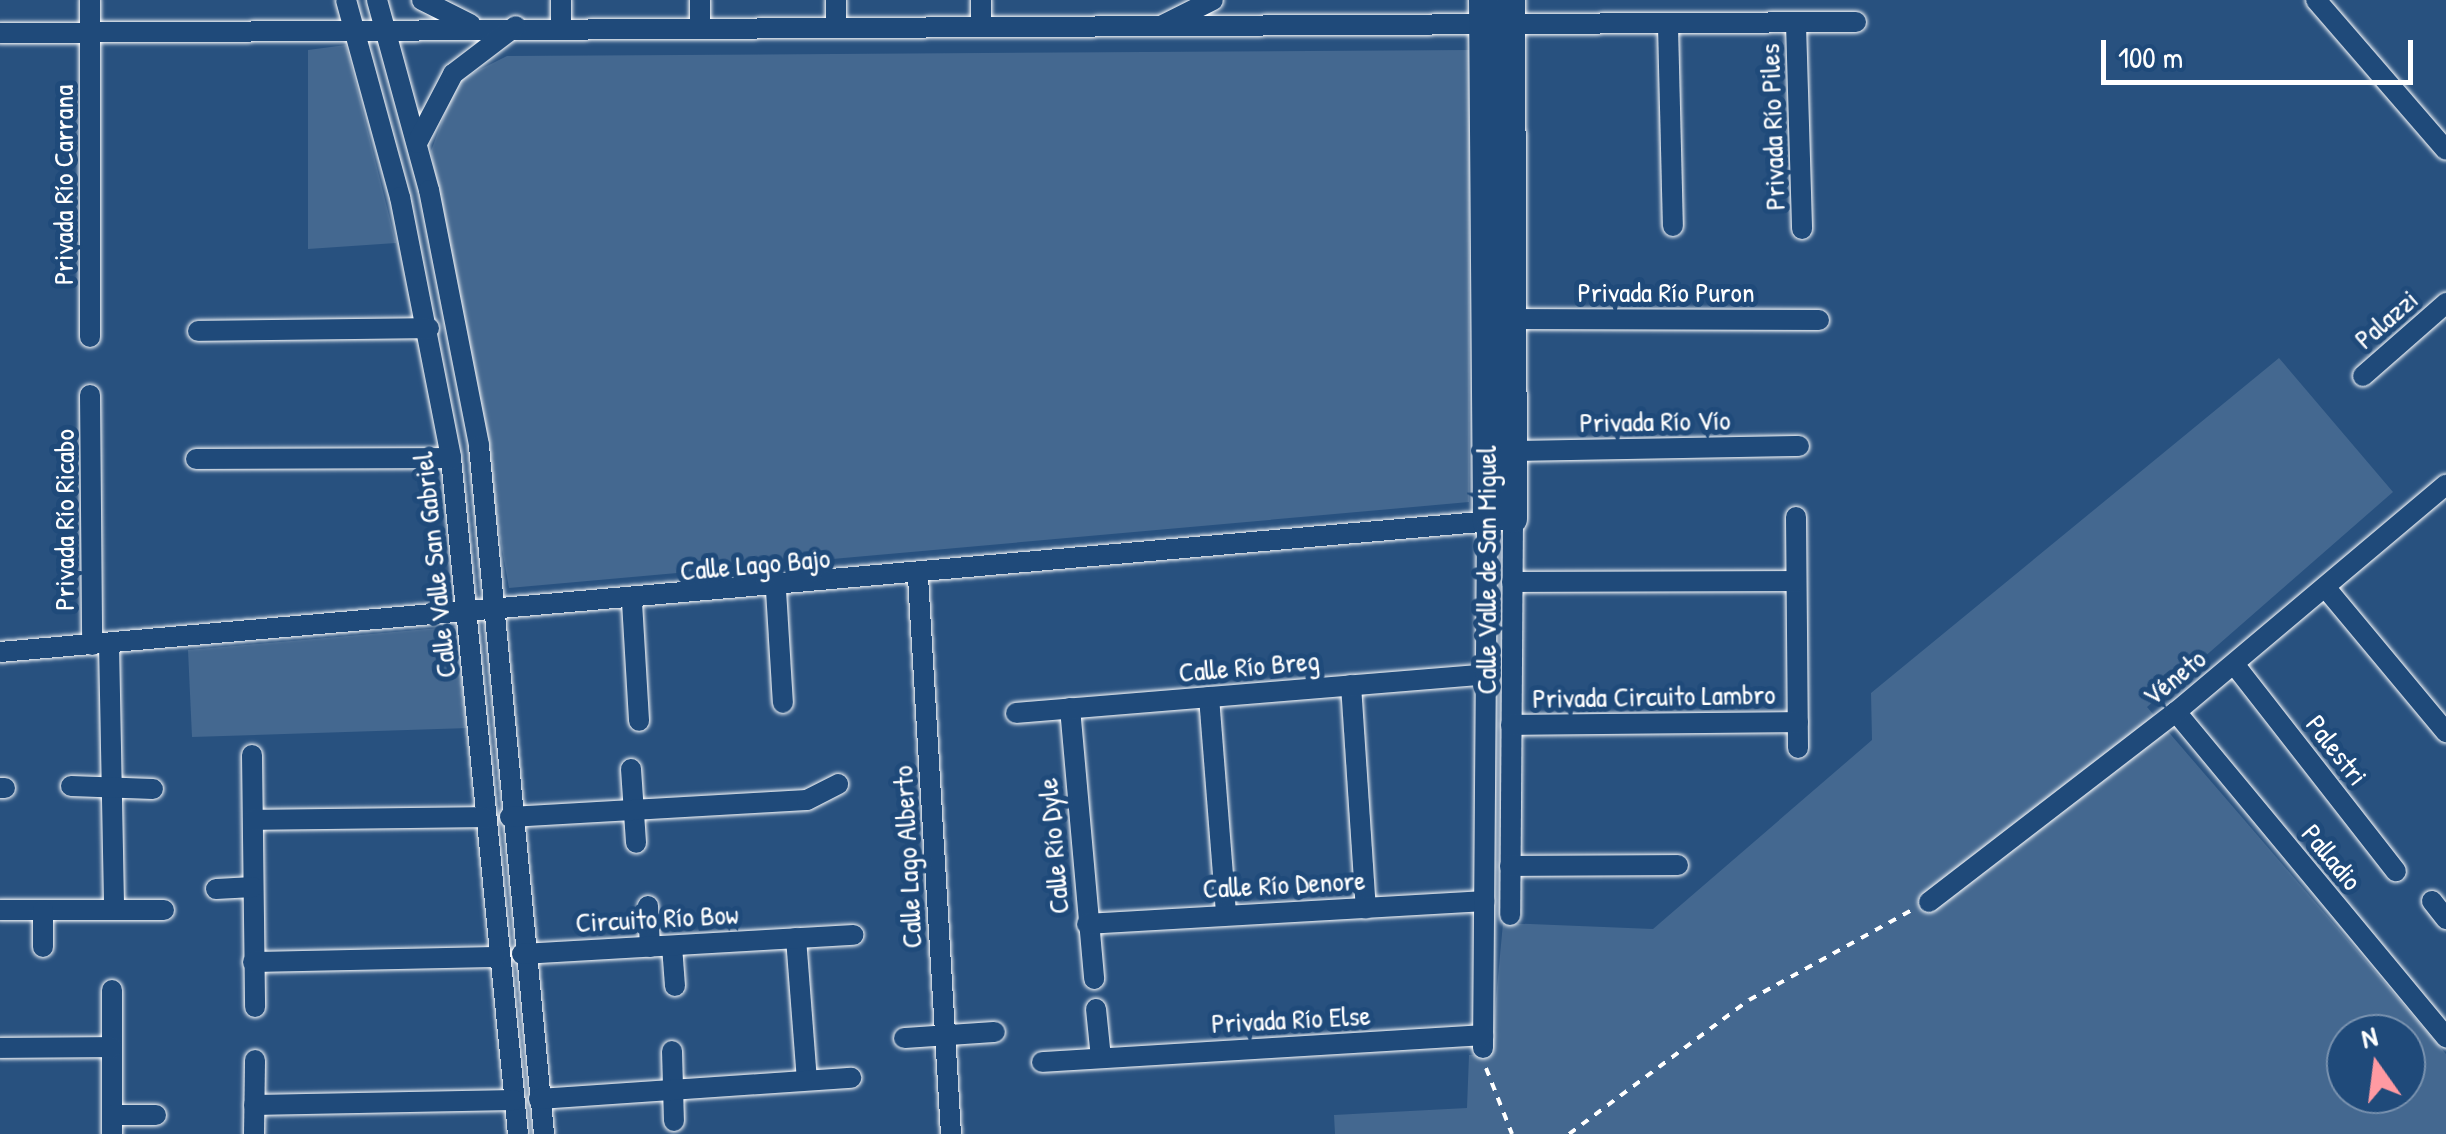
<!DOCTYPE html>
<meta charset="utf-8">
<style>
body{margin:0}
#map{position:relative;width:2446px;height:1134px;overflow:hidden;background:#28517f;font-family:"Patrick Hand",sans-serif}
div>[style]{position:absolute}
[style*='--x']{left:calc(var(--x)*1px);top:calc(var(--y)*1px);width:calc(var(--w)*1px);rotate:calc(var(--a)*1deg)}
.green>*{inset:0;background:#446890}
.path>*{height:4px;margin-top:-2px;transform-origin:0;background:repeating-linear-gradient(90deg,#fff 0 8px,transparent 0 16px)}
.roads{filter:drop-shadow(0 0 2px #fff) drop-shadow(0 0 2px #fff)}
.street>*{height:20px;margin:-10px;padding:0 10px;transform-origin:10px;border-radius:10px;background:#1f4a7a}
.secondary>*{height:28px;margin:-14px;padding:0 14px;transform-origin:14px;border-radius:14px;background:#1f4a7a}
span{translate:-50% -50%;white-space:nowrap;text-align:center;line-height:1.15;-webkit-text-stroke:10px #1f4a7a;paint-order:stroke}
.street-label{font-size:28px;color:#fff}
.north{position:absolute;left:2326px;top:1014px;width:100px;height:100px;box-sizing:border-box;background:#1f4a7a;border:2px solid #7992af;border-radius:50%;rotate:346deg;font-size:28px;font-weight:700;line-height:40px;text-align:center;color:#fff}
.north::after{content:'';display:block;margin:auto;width:35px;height:45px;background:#ff9aa2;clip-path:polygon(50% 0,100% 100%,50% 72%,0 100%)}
.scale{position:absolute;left:2101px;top:40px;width:312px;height:45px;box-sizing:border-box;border:5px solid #fff;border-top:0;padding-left:12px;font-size:30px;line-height:35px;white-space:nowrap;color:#fff;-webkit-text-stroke:8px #1f4a7a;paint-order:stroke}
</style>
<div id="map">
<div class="green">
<i style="clip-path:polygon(346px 45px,396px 243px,308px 249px,308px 50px)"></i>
<i style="clip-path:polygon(1469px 50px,1469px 502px,509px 588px,431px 151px,457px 81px,507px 56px)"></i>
<i style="clip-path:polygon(evenodd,2279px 358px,2393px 492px,2147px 707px,2446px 1054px,2446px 1134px,1335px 1134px,1334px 1115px,1467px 1108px,1469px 1055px,1491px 1053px,1503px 923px,1653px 929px,1872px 740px,1871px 693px,2279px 358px,2346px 1034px,2406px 1034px,2406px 1094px,2346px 1094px,2346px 1034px)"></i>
<i style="clip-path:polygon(462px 626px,469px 728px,192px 737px,188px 650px)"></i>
</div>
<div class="path">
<i style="--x:1486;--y:1068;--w:71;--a:68.5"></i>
<i style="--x:1569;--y:1134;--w:224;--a:-36.7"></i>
<i style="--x:1749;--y:1000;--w:186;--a:-28.9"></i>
</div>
<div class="roads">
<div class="street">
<i style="--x:346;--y:0;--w:204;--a:74.7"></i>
<i style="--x:400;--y:197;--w:266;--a:78.9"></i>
<i style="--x:451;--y:458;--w:679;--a:84.34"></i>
<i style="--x:377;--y:0;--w:197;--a:74.7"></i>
<i style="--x:429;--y:190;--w:261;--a:78.9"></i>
<i style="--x:479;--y:446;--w:691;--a:84.6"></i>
<i style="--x:422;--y:0;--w:54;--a:26.6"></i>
<i style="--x:700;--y:0;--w:25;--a:90"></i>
<i style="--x:981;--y:0;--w:25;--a:90"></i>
<i style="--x:2316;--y:0;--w:198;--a:49.1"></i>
<i style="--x:1796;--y:24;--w:205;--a:88.3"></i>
<i style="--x:561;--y:25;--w:25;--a:-90"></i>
<i style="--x:836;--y:25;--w:25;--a:-90"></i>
<i style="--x:1161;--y:26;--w:58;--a:-26.6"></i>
<i style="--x:1668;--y:26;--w:200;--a:88.6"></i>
<i style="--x:0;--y:33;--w:1856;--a:-0.34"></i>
<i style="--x:417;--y:143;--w:78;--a:-62.4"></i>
<i style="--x:453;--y:74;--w:79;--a:-37.3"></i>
<i style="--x:1513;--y:319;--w:306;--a:0.2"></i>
<i style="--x:198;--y:331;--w:231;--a:-0.7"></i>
<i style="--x:90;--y:337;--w:337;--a:-90"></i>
<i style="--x:2363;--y:376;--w:111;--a:-41.3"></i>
<i style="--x:90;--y:395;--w:250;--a:89.5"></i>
<i style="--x:1511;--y:451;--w:288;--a:-1"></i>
<i style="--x:196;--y:459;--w:255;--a:-0.2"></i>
<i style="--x:1796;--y:517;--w:231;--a:89.5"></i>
<i style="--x:918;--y:577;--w:558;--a:86.61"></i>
<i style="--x:1512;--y:582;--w:284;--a:-0.2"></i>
<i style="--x:2325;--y:587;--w:189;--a:50.2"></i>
<i style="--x:776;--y:590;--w:113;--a:86.5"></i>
<i style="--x:632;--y:602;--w:119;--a:86.6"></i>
<i style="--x:109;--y:643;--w:267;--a:88.9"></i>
<i style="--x:0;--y:652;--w:1519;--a:-5.02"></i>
<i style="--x:1513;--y:519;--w:396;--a:90.4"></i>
<i style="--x:2234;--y:664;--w:263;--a:52"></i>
<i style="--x:1351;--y:685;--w:224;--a:86.2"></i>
<i style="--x:1209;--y:697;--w:218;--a:85.5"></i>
<i style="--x:1070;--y:708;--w:272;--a:84.9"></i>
<i style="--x:2176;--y:712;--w:423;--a:50.3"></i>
<i style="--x:1016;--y:713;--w:472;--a:-4.7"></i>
<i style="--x:1511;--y:725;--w:287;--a:-0.6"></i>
<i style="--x:252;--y:755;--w:252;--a:89.3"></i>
<i style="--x:631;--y:769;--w:74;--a:86.1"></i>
<i style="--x:71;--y:786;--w:82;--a:2.1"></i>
<i style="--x:0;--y:788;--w:5;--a:0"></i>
<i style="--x:510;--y:817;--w:297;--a:-3.3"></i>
<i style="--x:807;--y:800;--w:35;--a:-27"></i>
<i style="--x:253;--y:820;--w:231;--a:-0.7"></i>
<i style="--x:1510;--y:866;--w:168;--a:-0.3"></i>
<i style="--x:216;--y:889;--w:37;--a:-3"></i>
<i style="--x:2432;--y:901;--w:23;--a:52"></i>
<i style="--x:1929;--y:902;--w:312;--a:-37.6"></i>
<i style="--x:2176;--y:712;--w:353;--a:-40.1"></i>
<i style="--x:648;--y:906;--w:41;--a:87.2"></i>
<i style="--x:0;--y:910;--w:164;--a:0"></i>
<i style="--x:43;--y:910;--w:37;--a:90"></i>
<i style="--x:1087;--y:924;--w:398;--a:-3.3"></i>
<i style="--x:796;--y:938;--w:142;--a:85.6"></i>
<i style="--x:672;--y:946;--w:40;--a:85.7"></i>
<i style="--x:522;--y:954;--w:332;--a:-3.3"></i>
<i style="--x:253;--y:962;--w:243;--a:-1.2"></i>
<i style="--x:112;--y:990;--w:144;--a:90"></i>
<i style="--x:1096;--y:1009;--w:49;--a:84.2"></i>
<i style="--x:904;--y:1038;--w:91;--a:-3.8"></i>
<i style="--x:0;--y:1048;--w:112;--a:-0.5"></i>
<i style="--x:1483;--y:1048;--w:525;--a:-89.56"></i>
<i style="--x:672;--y:1051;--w:70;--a:88.4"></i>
<i style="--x:1042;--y:1062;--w:442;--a:-3.5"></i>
<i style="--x:539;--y:1099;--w:313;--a:-3.9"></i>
<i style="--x:254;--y:1105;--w:260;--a:-1.1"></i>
<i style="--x:112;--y:1115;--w:44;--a:0"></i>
<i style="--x:254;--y:1134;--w:74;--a:-89.2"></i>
</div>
<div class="secondary">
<i style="--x:1483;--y:0;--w:523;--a:89.56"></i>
<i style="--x:1511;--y:0;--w:519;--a:89.78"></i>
</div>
</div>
<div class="street-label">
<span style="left:1772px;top:127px;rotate:-92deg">Privada Río Piles</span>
<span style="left:63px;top:185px;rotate:-90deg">Privada Río Carrana</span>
<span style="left:1666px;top:292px">Privada Río Puron</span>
<span style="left:2386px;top:319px;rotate:-41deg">Palazzi</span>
<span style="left:1655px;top:421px;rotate:-1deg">Privada Río Vío</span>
<span style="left:64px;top:520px;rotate:-90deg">Privada Río Ricabo</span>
<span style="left:755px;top:564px;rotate:-5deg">Calle Lago Bajo</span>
<span style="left:434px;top:565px;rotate:-96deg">Calle Valle San Gabriel</span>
<span style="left:1486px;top:570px;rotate:-90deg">Calle Valle de San Miguel</span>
<span style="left:1249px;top:666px;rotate:-5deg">Calle Río Breg</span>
<span style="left:2174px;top:677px;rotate:-39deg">Véneto</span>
<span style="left:1654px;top:696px;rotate:-1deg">Privada Circuito Lambro</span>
<span style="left:2337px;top:750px;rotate:52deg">Palestri</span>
<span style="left:1053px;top:846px;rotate:-95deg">Calle Río Dyle</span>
<span style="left:907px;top:857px;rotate:-93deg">Calle Lago Alberto</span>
<span style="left:2332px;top:857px;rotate:50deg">Palladio</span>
<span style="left:1284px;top:884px;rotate:-3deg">Calle Río Denore</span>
<span style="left:657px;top:918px;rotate:-3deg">Circuito Río Bow</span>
<span style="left:1291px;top:1019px;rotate:-3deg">Privada Río Else</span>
</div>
<div class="north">N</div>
<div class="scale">100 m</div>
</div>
